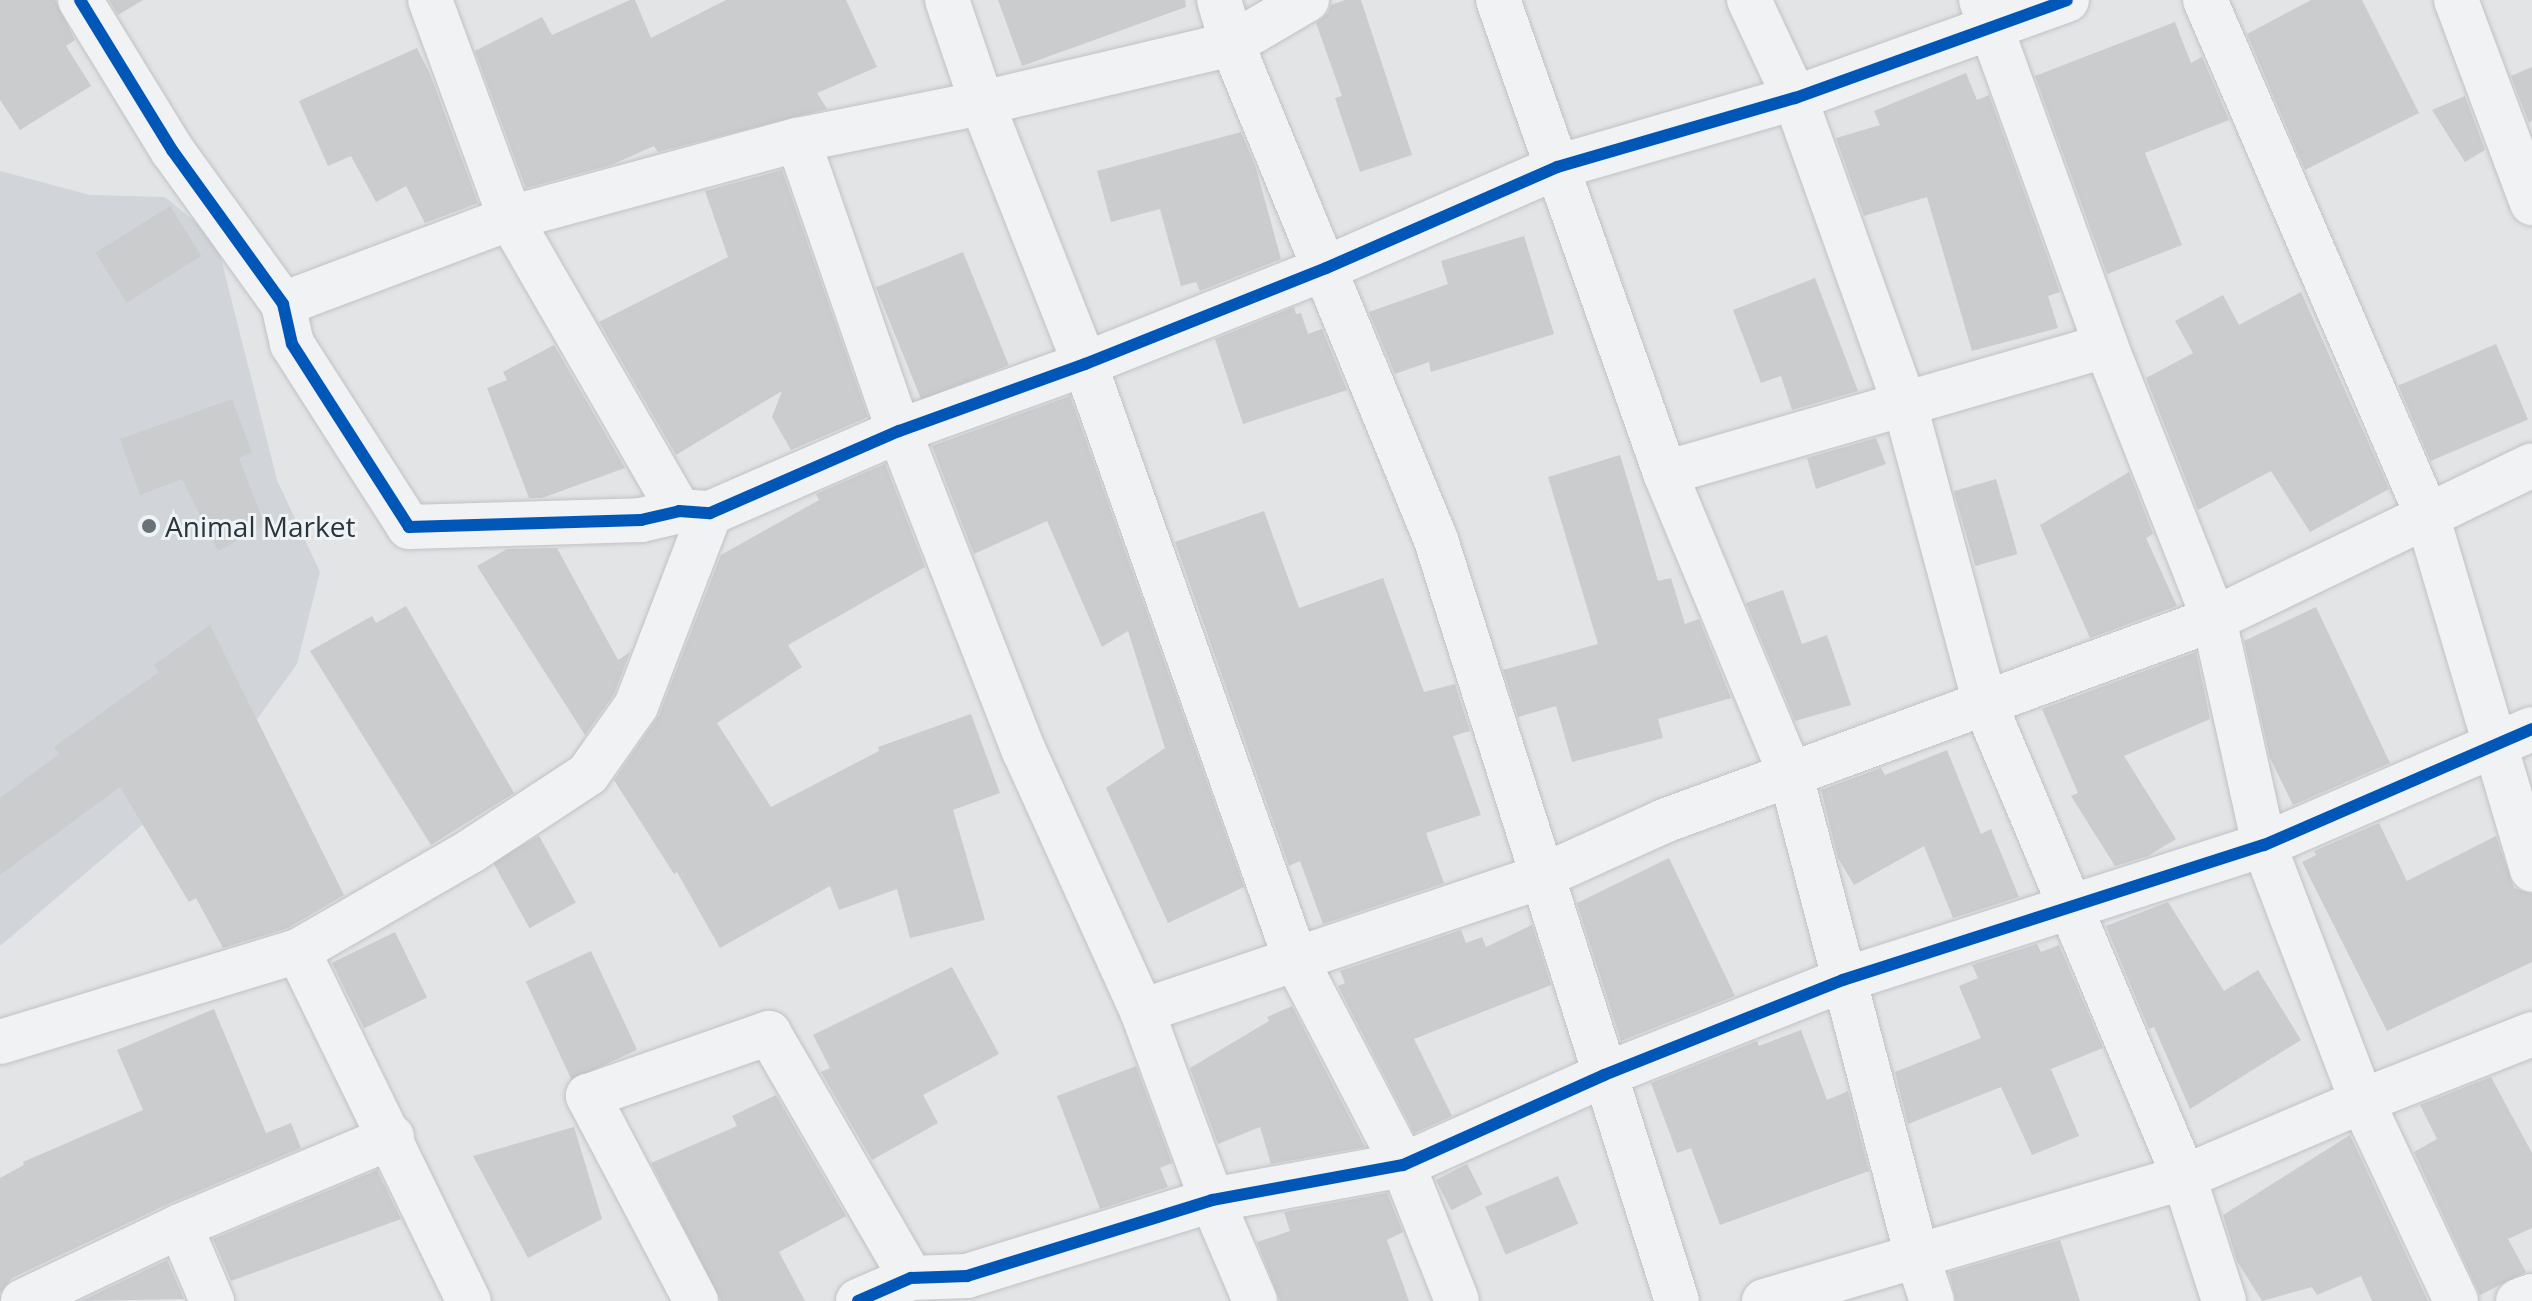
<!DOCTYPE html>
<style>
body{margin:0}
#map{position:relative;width:2532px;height:1301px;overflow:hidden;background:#e2e4e6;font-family:"Open Sans",sans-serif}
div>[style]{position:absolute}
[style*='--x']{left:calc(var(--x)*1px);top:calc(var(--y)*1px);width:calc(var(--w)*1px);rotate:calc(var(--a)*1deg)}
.built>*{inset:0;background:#d1d4d9}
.building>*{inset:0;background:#caccce;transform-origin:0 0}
.roads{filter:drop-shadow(0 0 2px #c0c2c4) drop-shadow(0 0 2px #c0c2c4)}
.street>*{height:44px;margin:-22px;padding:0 22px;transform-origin:22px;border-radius:22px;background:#f1f2f3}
.cycleway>*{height:12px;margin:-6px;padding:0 6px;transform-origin:6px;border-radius:6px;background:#0057b8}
.dots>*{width:22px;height:22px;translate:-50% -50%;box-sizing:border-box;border:4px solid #f0f3f6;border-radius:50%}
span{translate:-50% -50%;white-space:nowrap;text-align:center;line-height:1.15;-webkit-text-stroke:6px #f0f3f6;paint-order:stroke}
.poi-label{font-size:28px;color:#2a353e}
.left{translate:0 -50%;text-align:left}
</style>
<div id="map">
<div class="built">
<i style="clip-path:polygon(0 171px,90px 195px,165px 197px,216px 239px,277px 480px,320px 572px,297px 664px,242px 740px,0 946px)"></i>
</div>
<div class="building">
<i style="clip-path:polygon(0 0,55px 0,75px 40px,66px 46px,91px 86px,20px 130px,0 100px)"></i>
<i style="clip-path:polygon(109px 0,143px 0,118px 15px)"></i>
<i style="clip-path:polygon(630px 0,635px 0,651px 38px,726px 0,846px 0,877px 67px,817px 93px,827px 109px,658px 152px,654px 146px,611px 165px,526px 188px,475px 51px,542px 17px,552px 35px)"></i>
<i style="clip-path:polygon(998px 0,1185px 0,1186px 7px,1022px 66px)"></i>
<i style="clip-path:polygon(1345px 0,1361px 0,1412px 155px,1360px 172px,1335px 98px,1342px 96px,1316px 23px,1328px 13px,1331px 5px)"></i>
<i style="clip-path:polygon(2311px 0,2362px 0,2419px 113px,2305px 170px,2247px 34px)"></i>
<i style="clip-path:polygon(2175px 22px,2191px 63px,2202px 57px,2229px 120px,2145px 153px,2182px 245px,2107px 274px,2035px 76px)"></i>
<i style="clip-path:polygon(417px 48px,430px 74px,478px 203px,425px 223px,406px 186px,376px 202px,351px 156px,328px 166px,299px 101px)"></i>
<i style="clip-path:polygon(2532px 67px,2532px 120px,2529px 123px,2511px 76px)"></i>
<i style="clip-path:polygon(1966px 73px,1977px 100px,1989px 95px,2060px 292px,2048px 296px,2058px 328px,1972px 351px,1927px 197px,1864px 216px,1836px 138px,1880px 125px,1874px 111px)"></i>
<i style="clip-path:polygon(2465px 96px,2485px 150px,2465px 162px,2432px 110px)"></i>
<i style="clip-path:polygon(1241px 132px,1256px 168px,1281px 259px,1200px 291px,1196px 282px,1181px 286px,1160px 209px,1111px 222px,1097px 171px)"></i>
<i style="clip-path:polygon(782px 170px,868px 417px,791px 450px,772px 417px,782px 391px,676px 455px,599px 322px,728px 257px,705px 191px)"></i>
<i style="left:170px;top:206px;width:59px;height:88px;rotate:58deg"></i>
<i style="clip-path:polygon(1524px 236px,1554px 334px,1431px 372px,1429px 362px,1395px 374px,1369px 312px,1448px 284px,1441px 261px)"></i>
<i style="left:963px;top:252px;width:122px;height:94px;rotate:68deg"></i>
<i style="clip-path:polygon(1815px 278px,1858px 391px,1792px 410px,1781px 376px,1761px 383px,1733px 310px)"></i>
<i style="clip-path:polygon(2301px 292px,2389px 489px,2310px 532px,2271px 471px,2198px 510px,2146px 378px,2193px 353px,2175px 321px,2223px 295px,2239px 325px)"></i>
<i style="clip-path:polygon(1294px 307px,1296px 314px,1301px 313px,1308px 334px,1322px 329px,1347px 390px,1243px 424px,1215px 339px)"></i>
<i style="left:2496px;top:344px;width:82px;height:106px;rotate:67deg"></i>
<i style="clip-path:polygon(554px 345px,625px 468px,542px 498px,529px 498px,487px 388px,507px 380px,503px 372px)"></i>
<i style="clip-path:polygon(1070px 396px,1244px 887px,1168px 923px,1106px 788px,1165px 748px,1128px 631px,1102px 647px,1047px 521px,974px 554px,932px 446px)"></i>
<i style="clip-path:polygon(232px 399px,252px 453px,239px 458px,265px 525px,218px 551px,182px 479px,140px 495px,120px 439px)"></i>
<i style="clip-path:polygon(1876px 438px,1886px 464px,1816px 489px,1807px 458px)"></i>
<i style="clip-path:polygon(1620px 455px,1658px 581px,1671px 578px,1685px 624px,1699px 619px,1731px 698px,1658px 719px,1663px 738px,1572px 762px,1556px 706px,1518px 717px,1503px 670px,1598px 644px,1548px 477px)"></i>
<i style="clip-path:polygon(885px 464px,925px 567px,788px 645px,802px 667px,717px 723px,771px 807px,879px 751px,878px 747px,971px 714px,1000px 793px,953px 810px,985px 920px,910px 938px,897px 889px,839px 910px,830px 886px,720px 948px,677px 872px,674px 874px,614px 780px,659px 715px,721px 555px,819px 500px,816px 494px)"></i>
<i style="clip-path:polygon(2129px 472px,2153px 534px,2146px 538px,2177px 606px,2090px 638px,2040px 525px)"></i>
<i style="left:1996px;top:479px;width:78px;height:44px;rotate:74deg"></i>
<i style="clip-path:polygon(1264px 511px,1299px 608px,1383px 578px,1424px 692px,1455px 684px,1470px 731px,1453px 736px,1481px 815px,1426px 833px,1444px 883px,1323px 924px,1300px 861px,1289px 866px,1175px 542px)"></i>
<i style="clip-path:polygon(557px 548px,618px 660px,630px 652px,614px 694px,585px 735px,477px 566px,507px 549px)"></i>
<i style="clip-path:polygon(1783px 590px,1802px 644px,1827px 635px,1851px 705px,1795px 721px,1746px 603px)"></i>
<i style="clip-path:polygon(406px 606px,514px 793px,431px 845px,310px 651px,372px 616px,376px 623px)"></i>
<i style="clip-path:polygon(2316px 607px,2390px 763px,2293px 805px,2270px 758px,2244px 641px)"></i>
<i style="clip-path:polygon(210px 625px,344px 895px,288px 928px,223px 948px,196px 898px,189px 902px,120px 787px,0 875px,0 798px,59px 754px,54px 747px,159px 672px,154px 665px)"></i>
<i style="clip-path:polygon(2196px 652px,2210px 719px,2124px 756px,2176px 839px,2148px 856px,2115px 866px,2071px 796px,2078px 793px,2042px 709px)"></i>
<i style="clip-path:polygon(1947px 750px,1981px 834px,1991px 829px,2019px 897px,1953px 918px,1924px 846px,1854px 885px,1838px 858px,1821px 790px,1881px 768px,1885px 775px)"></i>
<i style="clip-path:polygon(2379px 823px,2407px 881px,2496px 836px,2514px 888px,2532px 894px,2532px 962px,2387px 1031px,2302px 862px,2316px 855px,2314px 851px)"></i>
<i style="left:539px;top:836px;width:76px;height:53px;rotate:61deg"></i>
<i style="clip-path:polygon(1669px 858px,1735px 996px,1621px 1041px,1577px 903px)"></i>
<i style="clip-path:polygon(2168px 902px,2224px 991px,2258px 970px,2301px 1040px,2190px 1109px,2154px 1027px,2149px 1029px,2106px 926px)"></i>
<i style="clip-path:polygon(1532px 925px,1551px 985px,1414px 1039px,1452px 1116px,1414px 1133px,1338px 986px,1345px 983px,1340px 971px,1461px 930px,1466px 943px,1482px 937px,1486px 947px)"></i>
<i style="left:395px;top:932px;width:73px;height:70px;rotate:64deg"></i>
<i style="clip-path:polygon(2037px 944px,2041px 952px,2059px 945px,2103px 1048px,2051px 1069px,2079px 1136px,2032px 1155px,2001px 1087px,1908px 1124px,1895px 1072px,1981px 1038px,1959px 986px,1978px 978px,1972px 965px)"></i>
<i style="left:591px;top:951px;width:109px;height:72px;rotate:65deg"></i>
<i style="clip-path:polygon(952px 967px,999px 1054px,923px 1095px,938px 1123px,872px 1160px,821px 1072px,830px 1068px,813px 1035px)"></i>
<i style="clip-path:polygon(1292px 1006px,1365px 1147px,1271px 1164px,1260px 1127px,1218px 1144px,1190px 1068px,1269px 1021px,1267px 1017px)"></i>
<i style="clip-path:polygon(214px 1009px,266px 1133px,291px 1123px,301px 1148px,170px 1203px,12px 1278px,0 1293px,0 1178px,24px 1165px,23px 1162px,143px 1110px,117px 1050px)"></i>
<i style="clip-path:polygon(1801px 1030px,1827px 1100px,1848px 1091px,1869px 1171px,1720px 1225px,1691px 1148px,1677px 1153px,1651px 1083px,1757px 1041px,1759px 1046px)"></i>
<i style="clip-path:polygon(1136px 1066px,1172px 1163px,1160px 1168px,1168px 1187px,1100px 1209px,1057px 1096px)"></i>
<i style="clip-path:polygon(2491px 1077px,2532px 1153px,2532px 1228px,2508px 1239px,2526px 1272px,2480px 1295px,2414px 1152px,2437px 1139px,2420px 1105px)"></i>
<i style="clip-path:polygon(776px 1095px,846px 1216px,779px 1252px,805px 1301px,721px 1301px,651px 1163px,737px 1126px,732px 1116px)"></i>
<i style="clip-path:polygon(574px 1127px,602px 1219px,528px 1258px,473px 1156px)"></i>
<i style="clip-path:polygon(2350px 1135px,2428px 1301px,2372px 1301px,2361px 1276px,2317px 1295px,2312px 1287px,2262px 1301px,2237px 1261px,2223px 1215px)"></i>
<i style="left:1467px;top:1164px;width:34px;height:35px;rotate:63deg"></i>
<i style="clip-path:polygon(377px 1170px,401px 1219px,231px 1281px,213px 1239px)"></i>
<i style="left:1558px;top:1176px;width:52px;height:79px;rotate:67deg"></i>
<i style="clip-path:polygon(1387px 1193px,1403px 1232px,1387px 1240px,1409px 1301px,1280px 1301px,1257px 1242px,1290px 1231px,1284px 1212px)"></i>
<i style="clip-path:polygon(2060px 1240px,2080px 1301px,1956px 1301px,1949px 1272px)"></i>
<i style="clip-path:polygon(167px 1260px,184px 1299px,81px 1301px)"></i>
</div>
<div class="roads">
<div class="street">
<i style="--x:80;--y:0;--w:176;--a:58.5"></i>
<i style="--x:172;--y:150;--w:190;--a:54.2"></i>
<i style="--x:283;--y:304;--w:41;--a:77.3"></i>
<i style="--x:292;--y:344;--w:217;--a:57.4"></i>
<i style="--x:409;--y:527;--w:232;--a:-1.7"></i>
<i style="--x:641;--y:520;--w:39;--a:-13"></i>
<i style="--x:679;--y:511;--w:31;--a:4"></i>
<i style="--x:710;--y:513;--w:206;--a:-23.5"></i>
<i style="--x:899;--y:431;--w:198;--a:-19.8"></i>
<i style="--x:1085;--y:364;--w:259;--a:-21.7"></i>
<i style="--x:1326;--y:268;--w:252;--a:-23.6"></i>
<i style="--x:1557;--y:167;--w:248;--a:-16.2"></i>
<i style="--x:1795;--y:98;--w:289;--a:-19.8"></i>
<i style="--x:430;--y:0;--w:232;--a:69.8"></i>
<i style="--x:510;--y:218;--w:338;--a:60"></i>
<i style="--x:947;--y:0;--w:109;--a:71.2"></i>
<i style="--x:982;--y:103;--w:281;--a:68.5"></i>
<i style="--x:1085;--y:364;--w:630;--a:70.53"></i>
<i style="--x:1295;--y:958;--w:233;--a:62.4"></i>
<i style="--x:1403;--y:1165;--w:146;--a:68.3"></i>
<i style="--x:1219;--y:0;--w:46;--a:73.5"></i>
<i style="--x:1232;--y:44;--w:536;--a:67.64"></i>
<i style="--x:1436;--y:540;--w:798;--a:72.43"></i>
<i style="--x:1498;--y:0;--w:502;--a:70.55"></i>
<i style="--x:1665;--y:473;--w:328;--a:67.4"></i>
<i style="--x:1791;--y:776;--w:496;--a:75.3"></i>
<i style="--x:1917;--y:1256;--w:47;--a:71.6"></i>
<i style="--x:1749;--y:0;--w:108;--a:64.9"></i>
<i style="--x:1795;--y:98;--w:326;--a:70.3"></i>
<i style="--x:1905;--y:405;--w:310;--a:75"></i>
<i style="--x:1985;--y:704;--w:513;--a:67.18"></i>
<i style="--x:2184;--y:1177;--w:130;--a:72.1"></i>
<i style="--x:1981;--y:0;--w:368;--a:70.1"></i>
<i style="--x:2106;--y:346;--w:294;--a:68.4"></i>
<i style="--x:2214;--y:619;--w:231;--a:77.5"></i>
<i style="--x:2264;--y:845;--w:274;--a:69.1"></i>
<i style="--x:2362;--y:1101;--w:221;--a:64.8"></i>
<i style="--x:2205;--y:0;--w:561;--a:66.68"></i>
<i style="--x:2427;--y:515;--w:370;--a:73.5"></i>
<i style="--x:2456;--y:0;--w:217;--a:69.5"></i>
<i style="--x:798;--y:140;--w:308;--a:70.9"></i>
<i style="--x:899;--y:431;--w:344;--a:68.7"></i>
<i style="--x:1024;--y:751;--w:286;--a:65.6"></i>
<i style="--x:1142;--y:1011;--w:202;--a:69.7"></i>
<i style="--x:1212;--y:1200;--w:110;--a:66.9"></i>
<i style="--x:283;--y:304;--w:243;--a:-20.7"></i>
<i style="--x:510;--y:218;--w:298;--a:-15.2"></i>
<i style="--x:798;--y:140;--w:188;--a:-11.4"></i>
<i style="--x:982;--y:103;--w:257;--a:-13.3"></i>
<i style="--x:1232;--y:44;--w:87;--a:-30.4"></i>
<i style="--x:1665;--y:473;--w:459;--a:-16.1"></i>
<i style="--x:298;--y:951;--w:390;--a:64"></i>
<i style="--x:1142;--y:1011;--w:423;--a:-18.6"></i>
<i style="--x:1543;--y:876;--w:133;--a:-24.4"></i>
<i style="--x:1664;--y:821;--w:586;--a:-20.17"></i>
<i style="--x:2214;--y:619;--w:353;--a:-25.8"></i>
<i style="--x:0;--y:1042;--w:312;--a:-17"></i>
<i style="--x:298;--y:951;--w:200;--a:-30"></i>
<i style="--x:471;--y:851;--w:140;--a:-33.3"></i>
<i style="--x:588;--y:774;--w:83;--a:-54.8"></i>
<i style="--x:636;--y:706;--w:207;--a:-69"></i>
<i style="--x:180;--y:1226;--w:82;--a:66.9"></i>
<i style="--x:23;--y:1301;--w:174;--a:-25.5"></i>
<i style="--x:180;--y:1226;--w:230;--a:-22.8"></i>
<i style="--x:696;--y:1301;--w:232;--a:-117.8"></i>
<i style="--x:588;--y:1096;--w:192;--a:-19.2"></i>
<i style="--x:769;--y:1033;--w:283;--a:59.9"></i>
<i style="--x:858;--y:1301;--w:58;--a:-23.5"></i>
<i style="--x:911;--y:1278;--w:56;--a:-2"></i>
<i style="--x:967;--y:1276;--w:257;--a:-17.2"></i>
<i style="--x:1212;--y:1200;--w:194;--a:-10.4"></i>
<i style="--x:1403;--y:1165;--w:220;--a:-24.1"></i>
<i style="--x:1604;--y:1075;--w:257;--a:-21.7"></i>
<i style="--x:1843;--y:980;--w:442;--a:-17.8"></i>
<i style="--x:2264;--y:845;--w:292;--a:-23.4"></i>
<i style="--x:1764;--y:1301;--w:438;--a:-16.4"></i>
<i style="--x:2184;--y:1177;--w:194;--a:-23.1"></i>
<i style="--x:2362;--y:1101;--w:183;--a:-21.5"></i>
<i style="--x:2518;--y:1301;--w:15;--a:-20"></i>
</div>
</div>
<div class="cycleway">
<i style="--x:80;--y:0;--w:176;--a:58.5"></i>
<i style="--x:172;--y:150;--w:190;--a:54.2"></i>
<i style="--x:283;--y:304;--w:41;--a:77.3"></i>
<i style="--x:292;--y:344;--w:217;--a:57.4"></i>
<i style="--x:409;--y:527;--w:232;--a:-1.7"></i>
<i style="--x:641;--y:520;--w:39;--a:-13"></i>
<i style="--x:679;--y:511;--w:31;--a:4"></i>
<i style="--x:710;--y:513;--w:206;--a:-23.5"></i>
<i style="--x:899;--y:431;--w:198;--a:-19.8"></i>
<i style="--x:1085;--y:364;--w:259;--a:-21.7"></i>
<i style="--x:1326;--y:268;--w:252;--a:-23.6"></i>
<i style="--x:1557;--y:167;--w:248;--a:-16.2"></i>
<i style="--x:1795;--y:98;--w:289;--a:-19.8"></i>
<i style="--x:858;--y:1301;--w:58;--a:-23.5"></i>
<i style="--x:911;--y:1278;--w:56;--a:-2"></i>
<i style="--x:967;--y:1276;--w:257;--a:-17.2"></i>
<i style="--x:1212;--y:1200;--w:194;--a:-10.4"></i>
<i style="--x:1403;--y:1165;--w:220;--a:-24.1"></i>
<i style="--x:1604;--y:1075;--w:257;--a:-21.7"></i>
<i style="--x:1843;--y:980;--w:442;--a:-17.8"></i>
<i style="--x:2264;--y:845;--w:292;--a:-23.4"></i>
</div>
<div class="dots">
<i style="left:149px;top:526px;background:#6a7279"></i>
</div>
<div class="poi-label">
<span class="left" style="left:165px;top:526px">Animal Market</span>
</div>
</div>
